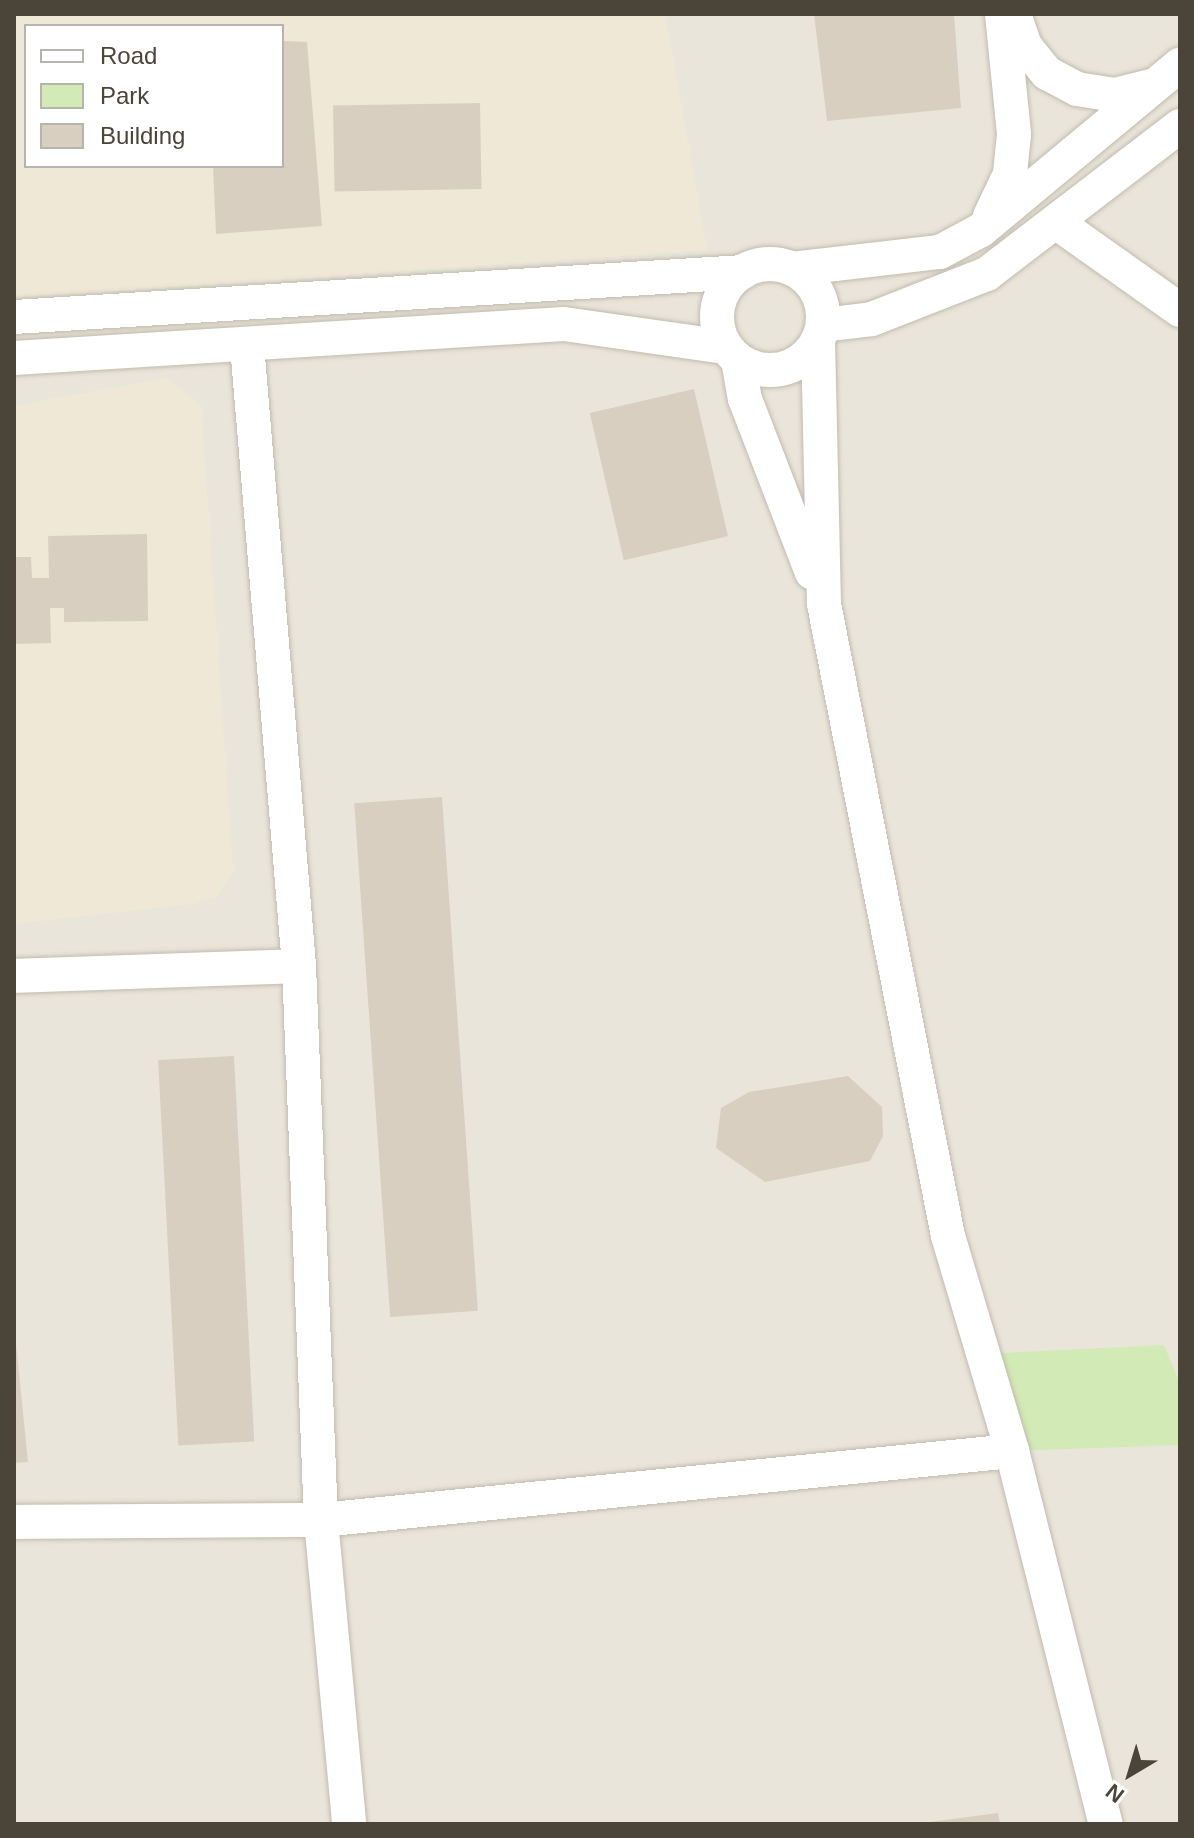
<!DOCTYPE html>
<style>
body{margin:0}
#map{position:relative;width:1194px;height:1838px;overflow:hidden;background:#f6f3ec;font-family:Arial,sans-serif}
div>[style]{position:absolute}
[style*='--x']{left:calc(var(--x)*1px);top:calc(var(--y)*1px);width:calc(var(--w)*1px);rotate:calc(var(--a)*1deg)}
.residential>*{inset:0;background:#eae5da}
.education>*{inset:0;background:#efe8d6}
.green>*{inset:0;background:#d2eab5}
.building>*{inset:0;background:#d8cfc1;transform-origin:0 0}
.roads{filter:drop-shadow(0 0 2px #c2bbae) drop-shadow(0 0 2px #c2bbae)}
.minor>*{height:34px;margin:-17px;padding:0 17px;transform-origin:17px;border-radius:17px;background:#fff}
.minor>.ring{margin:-17px;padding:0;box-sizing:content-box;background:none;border:34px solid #fff;border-radius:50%}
span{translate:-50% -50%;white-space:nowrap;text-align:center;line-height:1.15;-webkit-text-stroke:7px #fff;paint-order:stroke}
.frame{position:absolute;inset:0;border:16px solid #4b4439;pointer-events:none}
.legend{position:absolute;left:24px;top:24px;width:260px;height:144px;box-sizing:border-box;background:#fff;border:2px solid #b7b4b0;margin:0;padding:10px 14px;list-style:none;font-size:24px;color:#4b4439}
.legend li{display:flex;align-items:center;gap:16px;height:40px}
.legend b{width:40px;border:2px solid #b7b4b0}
.north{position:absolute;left:1090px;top:1734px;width:80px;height:80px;-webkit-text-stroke:6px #fff;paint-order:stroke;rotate:218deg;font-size:22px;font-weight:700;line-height:32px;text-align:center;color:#4b4439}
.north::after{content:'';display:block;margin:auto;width:28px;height:36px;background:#4b4439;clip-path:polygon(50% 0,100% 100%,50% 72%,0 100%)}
</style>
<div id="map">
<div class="residential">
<i style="clip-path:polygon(evenodd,14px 14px,1180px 14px,1180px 1824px,14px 1824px,14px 14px,26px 26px,282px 26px,282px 166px,26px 166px,26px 26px)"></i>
</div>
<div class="education">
<i style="clip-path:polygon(evenodd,14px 14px,665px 14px,707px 250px,14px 298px,14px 14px,26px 26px,282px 26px,282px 166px,26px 166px,26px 26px)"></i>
<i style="clip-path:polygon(166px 378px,201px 405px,233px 872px,218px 896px,194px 904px,14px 924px,14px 406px)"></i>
</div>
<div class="green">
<i style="clip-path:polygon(1164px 1345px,1180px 1384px,1180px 1445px,1012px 1451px,983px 1354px)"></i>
</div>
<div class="building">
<i style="clip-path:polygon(814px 14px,954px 14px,961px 108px,827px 121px)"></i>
<i style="clip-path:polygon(282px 41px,307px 42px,322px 226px,216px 234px,213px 166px,282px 166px)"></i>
<i style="left:480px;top:103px;width:86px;height:147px;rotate:89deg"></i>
<i style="left:694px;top:389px;width:151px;height:107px;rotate:77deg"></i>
<i style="clip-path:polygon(147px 534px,148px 621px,64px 622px,64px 608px,50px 608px,51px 643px,14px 644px,14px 557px,31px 557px,32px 578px,49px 578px,48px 536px)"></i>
<i style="left:442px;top:797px;width:515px;height:88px;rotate:86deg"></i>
<i style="left:234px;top:1056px;width:386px;height:76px;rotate:87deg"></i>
<i style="clip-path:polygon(848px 1076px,882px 1107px,883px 1136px,870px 1161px,765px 1182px,716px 1148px,721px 1108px,749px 1092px)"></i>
<i style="clip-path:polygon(14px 1324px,28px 1462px,14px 1463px)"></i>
<i style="clip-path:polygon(998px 1813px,1000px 1824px,930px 1824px,930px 1822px)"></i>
</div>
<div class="roads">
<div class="minor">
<i style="--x:1014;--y:14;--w:34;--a:71"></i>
<i style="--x:1025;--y:46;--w:35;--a:51"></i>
<i style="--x:1047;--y:73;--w:34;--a:28"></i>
<i style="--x:1077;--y:89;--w:38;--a:9"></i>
<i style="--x:1115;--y:95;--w:38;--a:-14"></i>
<i style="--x:990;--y:216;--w:47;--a:-64.5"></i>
<i style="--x:1010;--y:174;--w:40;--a:-84.3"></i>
<i style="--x:1014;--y:134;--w:121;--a:-95.7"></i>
<i style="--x:1060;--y:225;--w:147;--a:35.3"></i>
<i class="ring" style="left:717px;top:264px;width:72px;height:72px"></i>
<i style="--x:792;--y:269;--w:149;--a:-6.6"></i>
<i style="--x:940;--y:252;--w:47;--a:-28.2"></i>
<i style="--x:981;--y:230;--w:259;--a:-39.7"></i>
<i style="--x:14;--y:317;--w:730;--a:-3.53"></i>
<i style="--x:823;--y:325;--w:49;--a:-7"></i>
<i style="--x:872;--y:319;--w:123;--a:-21.4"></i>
<i style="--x:987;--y:274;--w:243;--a:-37.5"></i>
<i style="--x:818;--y:340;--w:264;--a:88.7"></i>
<i style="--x:824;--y:604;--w:644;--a:78.9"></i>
<i style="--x:948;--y:1236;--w:224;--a:73.4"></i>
<i style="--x:1012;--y:1451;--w:385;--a:75.9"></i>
<i style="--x:247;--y:345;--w:623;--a:85.21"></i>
<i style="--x:299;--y:966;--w:554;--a:87.73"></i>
<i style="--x:321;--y:1520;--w:305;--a:84.7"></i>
<i style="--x:14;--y:358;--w:551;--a:-3.54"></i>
<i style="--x:564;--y:324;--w:164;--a:8.1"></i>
<i style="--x:738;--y:360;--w:40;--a:80"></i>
<i style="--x:745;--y:399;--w:186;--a:68.9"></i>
<i style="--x:14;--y:976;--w:285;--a:-2"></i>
<i style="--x:14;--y:1522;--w:307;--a:-0.4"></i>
<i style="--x:321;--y:1520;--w:694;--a:-5.7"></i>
</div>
</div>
<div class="frame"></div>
<ul class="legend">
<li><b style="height:10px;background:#fff"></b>Road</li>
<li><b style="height:22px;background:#d2eab5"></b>Park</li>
<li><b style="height:22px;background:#d8cfc1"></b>Building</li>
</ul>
<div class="north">N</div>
</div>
